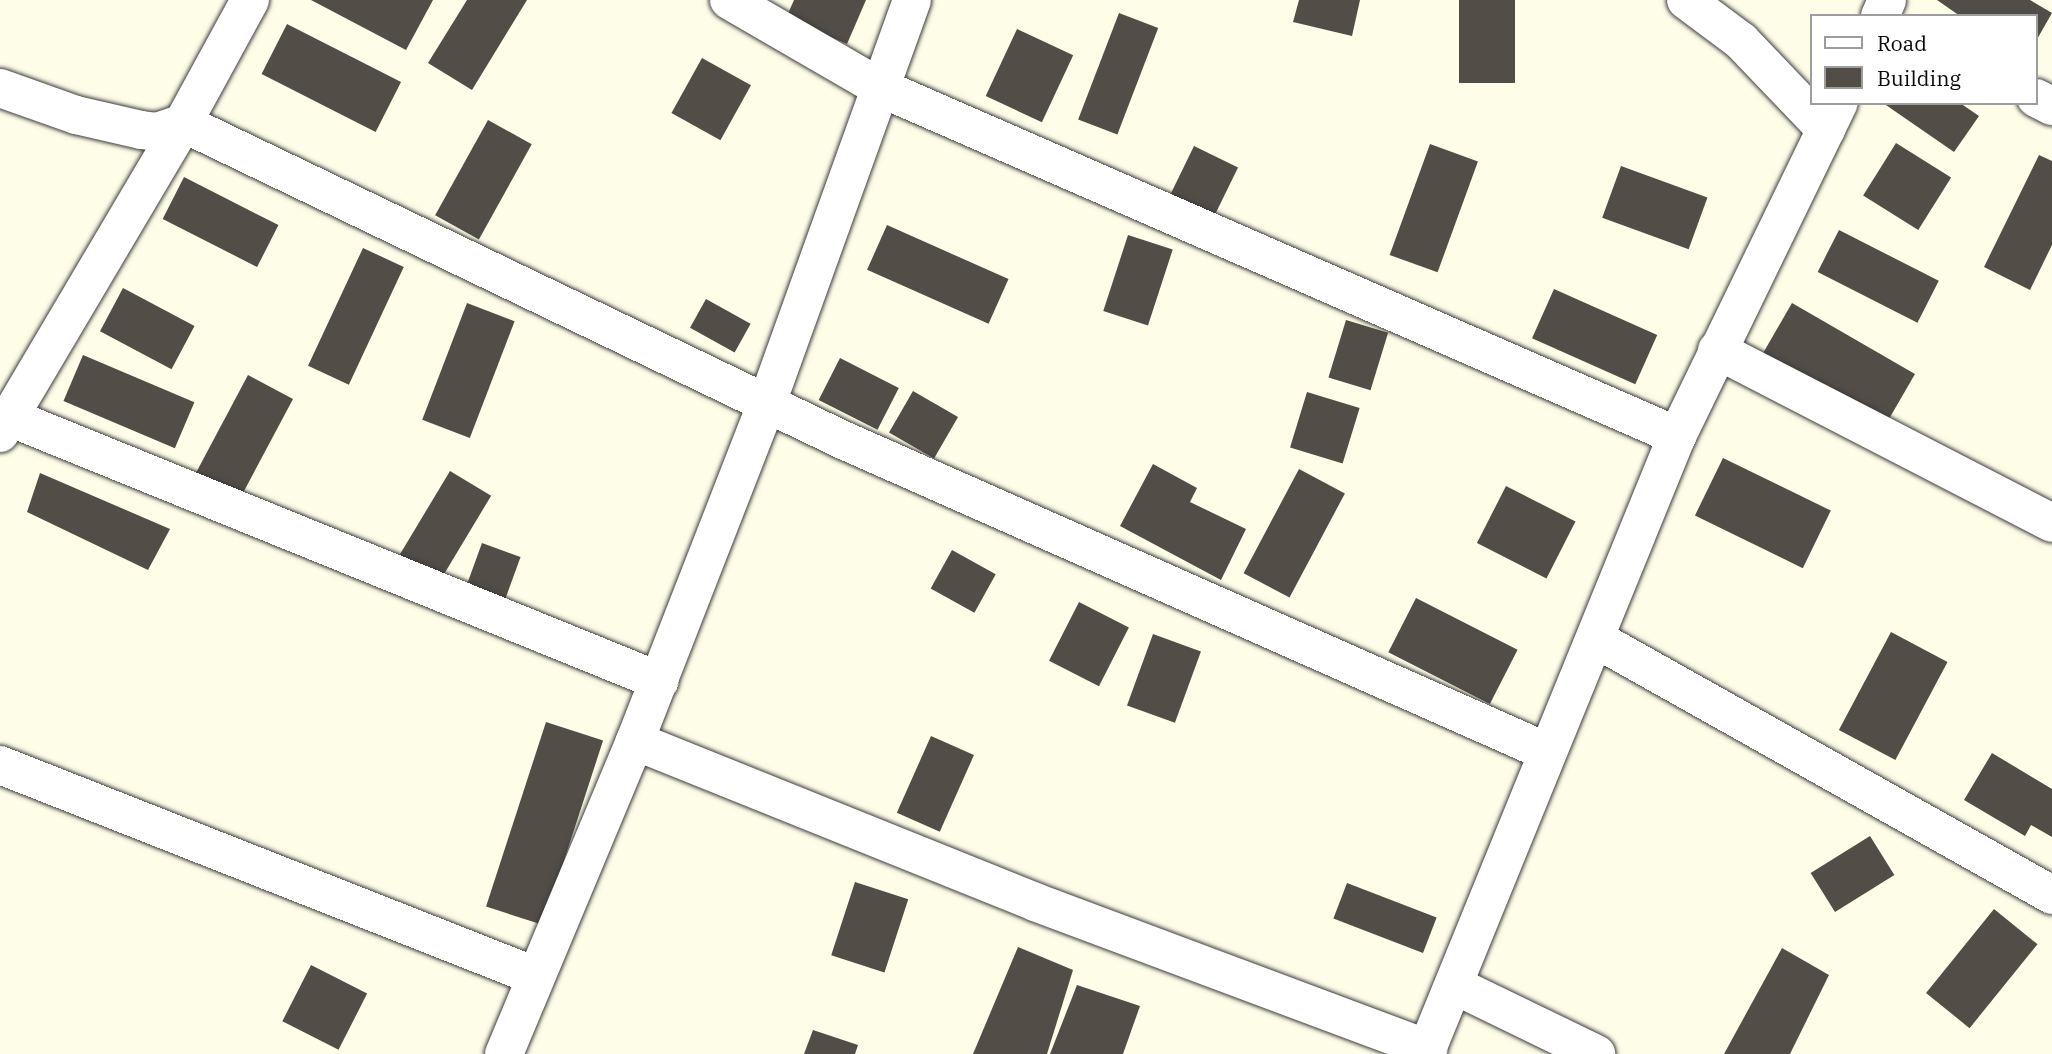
<!DOCTYPE html>
<style>
body{margin:0}
#map{position:relative;width:2052px;height:1054px;overflow:hidden;background:#fefde8;font-family:"IBM Plex Serif",serif}
div>[style]{position:absolute}
[style*='--x']{left:calc(var(--x)*1px);top:calc(var(--y)*1px);width:calc(var(--w)*1px);rotate:calc(var(--a)*1deg)}
.building>*{inset:0;background:#524d47;transform-origin:0 0}
.roads{filter:drop-shadow(0 0 2px #3d3d3d) drop-shadow(0 0 2px #3d3d3d)}
.minor>*{height:38px;margin:-19px;padding:0 19px;transform-origin:19px;border-radius:19px;background:#fff}
span{translate:-50% -50%;white-space:nowrap;text-align:center;line-height:1.15;-webkit-text-stroke:7px #fff;paint-order:stroke}
.legend{position:absolute;left:1810px;top:14px;width:228px;height:91px;box-sizing:border-box;background:#fff;border:2px solid #9d9d9d;margin:0;padding:9px 12px;list-style:none;font-size:21px;color:#0a0a0a}
.legend li{display:flex;align-items:center;gap:14px;height:35px}
.legend b{width:35px;border:2px solid #9d9d9d}
</style>
<div id="map">
<div class="building">
<i style="clip-path:polygon(311px 0,433px 0,406px 50px)"></i>
<i style="clip-path:polygon(467px 0,527px 0,472px 90px,428px 63px)"></i>
<i style="clip-path:polygon(794px 0,866px 0,847px 44px,786px 18px)"></i>
<i style="clip-path:polygon(1299px 0,1360px 0,1352px 36px,1293px 22px)"></i>
<i style="left:1459px;top:0;width:56px;height:83px"></i>
<i style="clip-path:polygon(1937px 0,2030px 0,2052px 13px,2036px 41px,2036px 16px,1960px 16px)"></i>
<i style="left:1119px;top:13px;width:42px;height:114px;rotate:21deg"></i>
<i style="left:287px;top:24px;width:128px;height:56px;rotate:27deg"></i>
<i style="left:1017px;top:29px;width:62px;height:74px;rotate:25deg"></i>
<i style="left:702px;top:58px;width:56px;height:63px;rotate:29deg"></i>
<i style="clip-path:polygon(1883px 103px,1960px 103px,1979px 116px,1954px 152px)"></i>
<i style="left:488px;top:120px;width:50px;height:109px;rotate:29deg"></i>
<i style="left:1896px;top:143px;width:65px;height:62px;rotate:32deg"></i>
<i style="left:1430px;top:144px;width:51px;height:118px;rotate:20deg"></i>
<i style="left:1194px;top:146px;width:49px;height:53px;rotate:26deg"></i>
<i style="clip-path:polygon(2039px 155px,2052px 161px,2052px 245px,2030px 290px,1984px 267px)"></i>
<i style="left:1621px;top:166px;width:92px;height:55px;rotate:20deg"></i>
<i style="left:184px;top:177px;width:106px;height:47px;rotate:27deg"></i>
<i style="left:887px;top:225px;width:133px;height:49px;rotate:24deg"></i>
<i style="left:1839px;top:230px;width:112px;height:47px;rotate:27deg"></i>
<i style="left:1128px;top:235px;width:47px;height:80px;rotate:18deg"></i>
<i style="left:363px;top:248px;width:45px;height:130px;rotate:25deg"></i>
<i style="left:123px;top:288px;width:81px;height:49px;rotate:28deg"></i>
<i style="left:1554px;top:289px;width:113px;height:54px;rotate:24deg"></i>
<i style="left:706px;top:299px;width:51px;height:33px;rotate:29deg"></i>
<i style="left:467px;top:303px;width:51px;height:125px;rotate:21deg"></i>
<i style="left:1792px;top:303px;width:142px;height:63px;rotate:30deg"></i>
<i style="left:1346px;top:320px;width:44px;height:60px;rotate:17deg"></i>
<i style="left:83px;top:355px;width:121px;height:50px;rotate:23deg"></i>
<i style="left:840px;top:358px;width:66px;height:47px;rotate:27deg"></i>
<i style="left:248px;top:375px;width:51px;height:111px;rotate:28deg"></i>
<i style="left:913px;top:391px;width:52px;height:48px;rotate:30deg"></i>
<i style="left:1307px;top:392px;width:55px;height:58px;rotate:17deg"></i>
<i style="left:1723px;top:458px;width:120px;height:64px;rotate:26deg"></i>
<i style="clip-path:polygon(1153px 464px,1197px 488px,1190px 502px,1246px 529px,1221px 580px,1120px 526px)"></i>
<i style="left:1299px;top:469px;width:52px;height:118px;rotate:28deg"></i>
<i style="left:450px;top:471px;width:48px;height:98px;rotate:31deg"></i>
<i style="clip-path:polygon(40px 473px,170px 529px,148px 570px,27px 512px)"></i>
<i style="left:1506px;top:486px;width:78px;height:64px;rotate:27deg"></i>
<i style="left:482px;top:543px;width:41px;height:51px;rotate:20deg"></i>
<i style="left:952px;top:550px;width:50px;height:44px;rotate:29deg"></i>
<i style="left:1416px;top:598px;width:114px;height:61px;rotate:27deg"></i>
<i style="left:1079px;top:602px;width:56px;height:66px;rotate:27deg"></i>
<i style="left:1891px;top:632px;width:64px;height:111px;rotate:28deg"></i>
<i style="left:1153px;top:634px;width:51px;height:76px;rotate:20deg"></i>
<i style="left:546px;top:722px;width:60px;height:194px;rotate:18deg"></i>
<i style="left:931px;top:736px;width:47px;height:84px;rotate:24deg"></i>
<i style="clip-path:polygon(1992px 753px,2052px 789px,2052px 837px,2031px 825px,2025px 836px,1964px 800px)"></i>
<i style="left:1870px;top:836px;width:46px;height:70px;rotate:58deg"></i>
<i style="left:855px;top:882px;width:56px;height:77px;rotate:18deg"></i>
<i style="left:1347px;top:883px;width:96px;height:38px;rotate:21deg"></i>
<i style="left:1994px;top:909px;width:56px;height:108px;rotate:39deg"></i>
<i style="clip-path:polygon(1018px 947px,1073px 970px,1047px 1054px,973px 1054px)"></i>
<i style="clip-path:polygon(1782px 948px,1829px 975px,1790px 1054px,1724px 1054px)"></i>
<i style="left:311px;top:965px;width:63px;height:63px;rotate:27deg"></i>
<i style="clip-path:polygon(1077px 985px,1140px 1006px,1123px 1054px,1050px 1054px)"></i>
<i style="clip-path:polygon(813px 1030px,858px 1045px,855px 1054px,804px 1054px)"></i>
</div>
<div class="roads">
<div class="minor">
<i style="--x:729;--y:0;--w:176;--a:30.1"></i>
<i style="--x:881;--y:88;--w:869;--a:23.61"></i>
<i style="--x:1686;--y:0;--w:69;--a:36.7"></i>
<i style="--x:1741;--y:41;--w:123;--a:46.3"></i>
<i style="--x:1880;--y:16;--w:17;--a:-66"></i>
<i style="--x:0;--y:88;--w:81;--a:19.6"></i>
<i style="--x:76;--y:115;--w:67;--a:13"></i>
<i style="--x:141;--y:130;--w:16;--a:7"></i>
<i style="--x:157;--y:132;--w:28;--a:-19"></i>
<i style="--x:183;--y:123;--w:732;--a:25.66"></i>
<i style="--x:843;--y:440;--w:770;--a:23.9"></i>
<i style="--x:2036;--y:98;--w:18;--a:27"></i>
<i style="--x:1717;--y:350;--w:377;--a:27.3"></i>
<i style="--x:9;--y:417;--w:702;--a:22.1"></i>
<i style="--x:0;--y:433;--w:360;--a:-59.4"></i>
<i style="--x:183;--y:123;--w:140;--a:-61.4"></i>
<i style="--x:1596;--y:639;--w:523;--a:29.31"></i>
<i style="--x:635;--y:741;--w:431;--a:21.9"></i>
<i style="--x:1035;--y:902;--w:420;--a:20.5"></i>
<i style="--x:0;--y:765;--w:575;--a:21.52"></i>
<i style="--x:1456;--y:986;--w:156;--a:25.9"></i>
<i style="--x:504;--y:1054;--w:339;--a:-67.3"></i>
<i style="--x:635;--y:741;--w:363;--a:-68.7"></i>
<i style="--x:767;--y:403;--w:428;--a:-70.2"></i>
<i style="--x:1425;--y:1054;--w:667;--a:-67.82"></i>
<i style="--x:1677;--y:436;--w:370;--a:-64.1"></i>
</div>
</div>
<ul class="legend">
<li><b style="height:9px;background:#fff"></b>Road</li>
<li><b style="height:19px;background:#524d47"></b>Building</li>
</ul>
</div>
